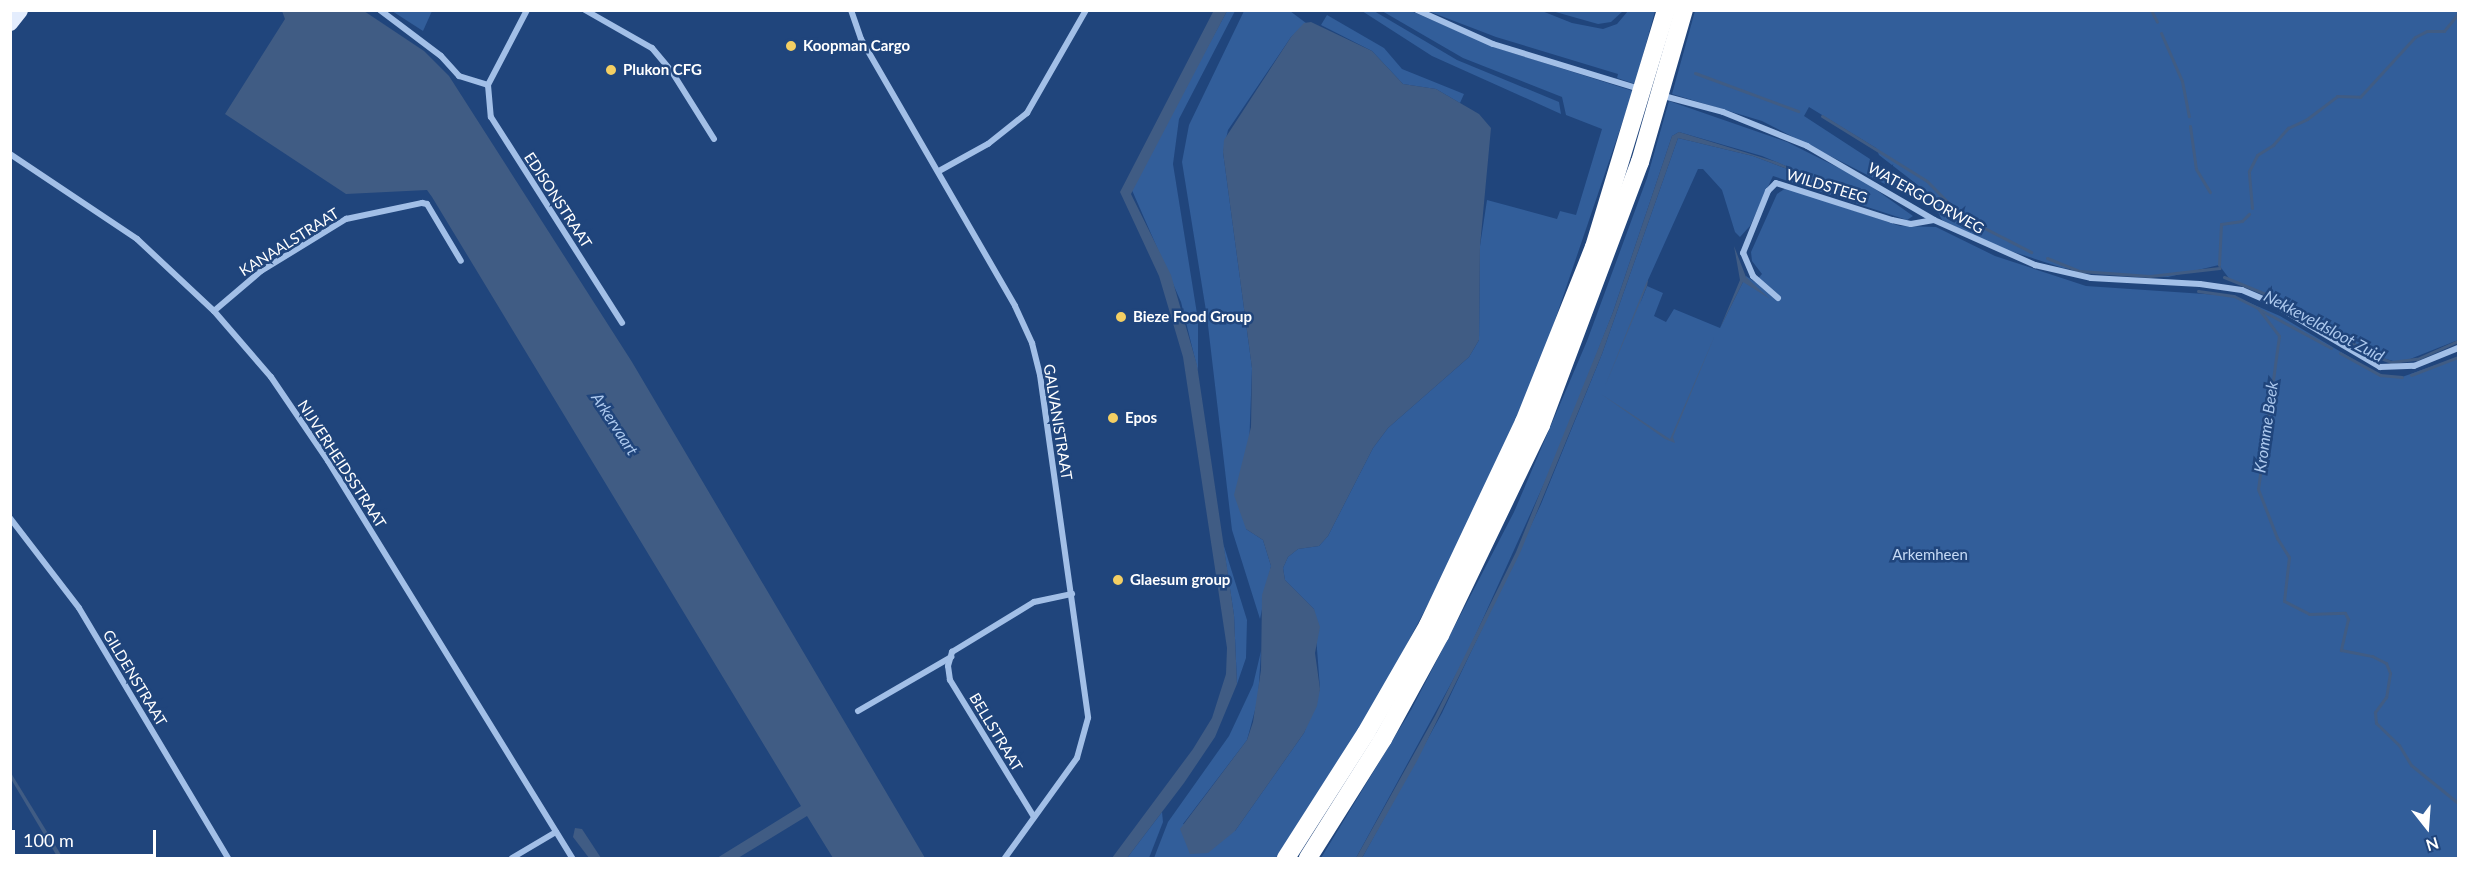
<!DOCTYPE html>
<style>
body{margin:0}
#map{position:relative;width:2469px;height:869px;overflow:hidden;background:#20457c;font-family:Lato,sans-serif}
div>[style]{position:absolute}
[style*='--x']{left:calc(var(--x)*1px);top:calc(var(--y)*1px);width:calc(var(--w)*1px);rotate:calc(var(--a)*1deg)}
.green>*{inset:0;background:#325e9a}
.water>*{inset:0;background:#405c84}
.stream>*{height:3px;margin:-1.5px;padding:0 1.5px;transform-origin:1.5px;border-radius:1.5px;background:#405c84}
.minor>*{height:6px;margin:-3px;padding:0 3px;transform-origin:3px;border-radius:3px;background:#a2bfe7}
.primary>*{height:15px;margin:-7.5px;padding:0 7.5px;transform-origin:7.5px;border-radius:7.5px;background:#e4edfd}
.motorway>*{height:18px;margin:-9px;padding:0 9px;transform-origin:9px;border-radius:9px;background:#fff}
.dots>*{width:16px;height:16px;translate:-50% -50%;box-sizing:border-box;border:3px solid #20457c;border-radius:50%}
span{translate:-50% -50%;white-space:nowrap;text-align:center;line-height:1.15;-webkit-text-stroke:5px #20457c;paint-order:stroke}
.poi-label{font-size:15px;color:#fff;font-weight:700}
.left{translate:0 -50%;text-align:left}
.street-label{font-size:15px;color:#fff}
.park-label{font-size:15px;color:#c6daf5}
.water-label{font-size:16px;color:#adc9ee;font-style:italic}
.frame{position:absolute;inset:0;border:12px solid #fff;pointer-events:none}
.north{position:absolute;left:2397px;top:797px;width:60px;height:60px;-webkit-text-stroke:4px #20457c;paint-order:stroke;rotate:163deg;font-size:16px;font-weight:700;line-height:24px;text-align:center;color:#fff}
.north::after{content:'';display:block;margin:auto;width:21px;height:27px;background:#fff;clip-path:polygon(50% 0,100% 100%,50% 72%,0 100%)}
.scale{position:absolute;left:12px;top:830px;width:144px;height:27px;box-sizing:border-box;border:3px solid #fff;border-top:0;padding-left:8px;font-size:18px;line-height:21px;white-space:nowrap;color:#fff;-webkit-text-stroke:4px #20457c;paint-order:stroke}
</style>
<div id="map">
<div class="green">
<i style="clip-path:polygon(392px 11px,432px 11px,423px 31px)"></i>
<i style="clip-path:polygon(1227px 11px,1235px 11px,1179px 119px,1173px 164px,1198px 320px,1198px 371px,1181px 302px,1131px 188px)"></i>
<i style="clip-path:polygon(1244px 11px,1290px 11px,1306px 23px,1291px 37px,1228px 130px,1223px 152px,1252px 368px,1246px 529px,1263px 540px,1271px 566px,1260px 619px,1232px 530px,1207px 317px,1182px 162px,1189px 125px)"></i>
<i style="clip-path:polygon(1362px 11px,1374px 11px,1457px 60px,1559px 102px,1561px 114px,1432px 56px)"></i>
<i style="clip-path:polygon(1382px 11px,1411px 11px,1500px 49px,1633px 91px,1536px 376px,1468px 529px,1366px 721px,1278px 858px,1154px 858px,1168px 822px,1229px 736px,1253px 685px,1261px 651px,1258px 699px,1247px 740px,1183px 824px,1235px 831px,1304px 733px,1320px 689px,1314px 609px,1285px 580px,1283px 568px,1288px 557px,1298px 549px,1319px 546px,1328px 536px,1373px 448px,1388px 428px,1469px 357px,1479px 340px,1480px 246px,1487px 200px,1557px 219px,1560px 211px,1576px 215px,1602px 129px,1566px 115px,1562px 97px,1463px 58px)"></i>
<i style="clip-path:polygon(1428px 11px,1542px 11px,1572px 23px,1603px 29px,1617px 24px,1628px 11px,1655px 11px,1635px 84px,1617px 78px,1618px 74px,1496px 37px)"></i>
<i style="clip-path:polygon(1552px 11px,1623px 11px,1611px 22px,1598px 24px)"></i>
<i style="clip-path:polygon(1695px 11px,2458px 11px,2458px 340px,2400px 363px,2372px 355px,2290px 304px,2231px 281px,2219px 265px,2168px 277px,2115px 275px,2063px 268px,1995px 246px,1942px 220px,1928px 193px,1879px 155px,1876px 148px,1809px 107px,1804px 116px,1893px 174px,1920px 195px,1922px 203px,1762px 121px,1672px 94px)"></i>
<i style="clip-path:polygon(1327px 15px,1384px 48px,1402px 69px,1464px 94px,1460px 103px,1436px 89px,1403px 84px,1372px 51px,1321px 25px)"></i>
<i style="clip-path:polygon(1669px 101px,1787px 142px,1861px 179px,1913px 216px,1907px 220px,1773px 176px,1750px 226px,1740px 237px,1735px 232px,1722px 190px,1703px 169px,1698px 169px,1648px 280px,1640px 304px,1647px 286px,1663px 293px,1654px 316px,1666px 322px,1674px 309px,1720px 328px,1746px 276px,1755px 282px,1762px 274px,1752px 261px,1751px 252px,1777px 194px,1786px 188px,1900px 226px,1936px 227px,1995px 256px,2086px 286px,2234px 296px,2280px 316px,2380px 375px,2402px 377px,2458px 357px,2458px 858px,1362px 858px,1442px 713px,1541px 504px,1602px 354px,1678px 138px,1753px 156px,1838px 188px,1762px 156px,1679px 132px,1672px 136px,1613px 312px,1557px 455px,1466px 656px,1356px 858px,1321px 858px,1411px 710px,1514px 512px,1587px 341px,1647px 178px)"></i>
<i style="clip-path:polygon(1223px 543px,1247px 620px,1246px 658px,1237px 684px,1234px 615px)"></i>
<i style="clip-path:polygon(1162px 812px,1163px 822px,1149px 858px,1127px 858px)"></i>
</div>
<div class="water">
<i style="clip-path:polygon(1214px 10px,1227px 11px,1131px 194px,1171px 275px,1197px 365px,1234px 615px,1237px 684px,1215px 737px,1184px 783px,1127px 858px,1112px 858px,1193px 749px,1212px 718px,1226px 674px,1227px 648px,1183px 357px,1159px 276px,1120px 192px)"></i>
<i style="clip-path:polygon(282px 11px,364px 11px,424px 51px,449px 76px,632px 362px,925px 858px,833px 858px,807px 816px,738px 858px,717px 858px,801px 806px,432px 197px,427px 190px,346px 194px,225px 114px,285px 19px)"></i>
<i style="clip-path:polygon(1311px 22px,1372px 51px,1403px 84px,1436px 89px,1479px 114px,1491px 128px,1480px 246px,1479px 340px,1469px 357px,1388px 428px,1373px 448px,1328px 536px,1319px 546px,1298px 549px,1288px 557px,1283px 568px,1285px 580px,1314px 609px,1320px 627px,1315px 653px,1320px 689px,1317px 706px,1304px 733px,1235px 831px,1208px 853px,1190px 854px,1180px 829px,1247px 740px,1253px 722px,1261px 670px,1262px 595px,1271px 566px,1263px 540px,1246px 529px,1234px 495px,1251px 427px,1252px 368px,1223px 152px,1224px 140px,1291px 37px,1304px 23px)"></i>
<i style="clip-path:polygon(1679px 132px,1777px 162px,1839px 189px,1753px 156px,1678px 138px,1602px 354px,1520px 553px,1417px 761px,1362px 858px,1356px 858px,1435px 716px,1516px 552px,1613px 312px,1672px 136px)"></i>
<i style="clip-path:polygon(1734px 246px,1746px 277px,1770px 299px,1743px 282px,1720px 328px,1740px 280px)"></i>
<i style="clip-path:polygon(1648px 280px,1647px 286px,1605px 386px,1647px 281px)"></i>
<i style="clip-path:polygon(1715px 335px,1673px 437px,1675px 443px,1665px 439px,1601px 394px,1670px 439px)"></i>
<i style="clip-path:polygon(10px 773px,11px 773px,63px 858px,58px 858px,11px 779px)"></i>
<i style="clip-path:polygon(575px 828px,582px 829px,601px 858px,589px 858px,573px 837px)"></i>
</div>
<div class="stream">
<i style="--x:2151;--y:10;--w:13;--a:63"></i>
<i style="--x:2161;--y:33;--w:52;--a:66.4"></i>
<i style="--x:2182;--y:81;--w:36;--a:79"></i>
<i style="--x:1695;--y:73;--w:110;--a:20.3"></i>
<i style="--x:1822;--y:116;--w:123;--a:31.8"></i>
<i style="--x:1927;--y:181;--w:49;--a:45.8"></i>
<i style="--x:1961;--y:216;--w:79;--a:27.2"></i>
<i style="--x:2190;--y:126;--w:43;--a:82.1"></i>
<i style="--x:2196;--y:169;--w:27;--a:59"></i>
<i style="--x:2252;--y:208;--w:37;--a:-95"></i>
<i style="--x:2249;--y:171;--w:18;--a:-63"></i>
<i style="--x:2257;--y:155;--w:19;--a:-32"></i>
<i style="--x:2273;--y:145;--w:23;--a:-49"></i>
<i style="--x:2288;--y:128;--w:21;--a:-25"></i>
<i style="--x:2307;--y:119;--w:38;--a:-37"></i>
<i style="--x:2337;--y:96;--w:23;--a:2"></i>
<i style="--x:2360;--y:97;--w:81;--a:-47.5"></i>
<i style="--x:2415;--y:37;--w:13;--a:-27"></i>
<i style="--x:2427;--y:31;--w:17;--a:0"></i>
<i style="--x:2444;--y:31;--w:22;--a:-51"></i>
<i style="--x:2047;--y:258;--w:35;--a:22"></i>
<i style="--x:2080;--y:271;--w:70;--a:4.1"></i>
<i style="--x:2150;--y:276;--w:70;--a:-6.5"></i>
<i style="--x:2219;--y:265;--w:41;--a:-87.2"></i>
<i style="--x:2221;--y:224;--w:21;--a:-8"></i>
<i style="--x:2242;--y:221;--w:10;--a:-45"></i>
<i style="--x:2224;--y:277;--w:71;--a:22.2"></i>
<i style="--x:2290;--y:304;--w:97;--a:31.9"></i>
<i style="--x:2372;--y:355;--w:20;--a:20"></i>
<i style="--x:2391;--y:362;--w:26;--a:-7"></i>
<i style="--x:2417;--y:359;--w:45;--a:-23.7"></i>
<i style="--x:2198;--y:291;--w:36;--a:8"></i>
<i style="--x:2234;--y:296;--w:27;--a:27"></i>
<i style="--x:2258;--y:308;--w:35;--a:53"></i>
<i style="--x:2279;--y:336;--w:154;--a:97.8"></i>
<i style="--x:2258;--y:489;--w:53;--a:68.8"></i>
<i style="--x:2277;--y:538;--w:22;--a:58"></i>
<i style="--x:2289;--y:557;--w:44;--a:96.5"></i>
<i style="--x:2284;--y:601;--w:28;--a:27"></i>
<i style="--x:2309;--y:614;--w:36;--a:-2"></i>
<i style="--x:2345;--y:613;--w:7;--a:63"></i>
<i style="--x:2348;--y:619;--w:32;--a:103"></i>
<i style="--x:2341;--y:650;--w:32;--a:11"></i>
<i style="--x:2372;--y:656;--w:16;--a:27"></i>
<i style="--x:2386;--y:663;--w:11;--a:68"></i>
<i style="--x:2390;--y:673;--w:24;--a:99"></i>
<i style="--x:2386;--y:697;--w:19;--a:126"></i>
<i style="--x:2375;--y:712;--w:11;--a:85"></i>
<i style="--x:2376;--y:723;--w:32;--a:44"></i>
<i style="--x:2399;--y:745;--w:23;--a:59"></i>
<i style="--x:2411;--y:765;--w:60;--a:39"></i>
<i style="--x:2259;--y:309;--w:82;--a:28.4"></i>
<i style="--x:2340;--y:353;--w:46;--a:28.8"></i>
<i style="--x:2380;--y:375;--w:22;--a:5"></i>
<i style="--x:2411;--y:375;--w:50;--a:-21"></i>
</div>
<div class="minor">
<i style="--x:380;--y:10;--w:76;--a:37"></i>
<i style="--x:441;--y:56;--w:27;--a:48"></i>
<i style="--x:459;--y:76;--w:30;--a:17"></i>
<i style="--x:527;--y:10;--w:85;--a:117.5"></i>
<i style="--x:488;--y:85;--w:32;--a:85"></i>
<i style="--x:491;--y:117;--w:244;--a:57.5"></i>
<i style="--x:585;--y:10;--w:77;--a:29.6"></i>
<i style="--x:652;--y:48;--w:31;--a:50"></i>
<i style="--x:672;--y:72;--w:79;--a:57.9"></i>
<i style="--x:851;--y:10;--w:31;--a:71"></i>
<i style="--x:861;--y:39;--w:308;--a:60"></i>
<i style="--x:1015;--y:306;--w:41;--a:65.3"></i>
<i style="--x:1032;--y:343;--w:33;--a:76"></i>
<i style="--x:1040;--y:375;--w:346;--a:82"></i>
<i style="--x:1088;--y:718;--w:41;--a:105.4"></i>
<i style="--x:1077;--y:758;--w:123;--a:125.8"></i>
<i style="--x:1417;--y:10;--w:83;--a:24.1"></i>
<i style="--x:1493;--y:44;--w:153;--a:17.1"></i>
<i style="--x:1660;--y:95;--w:65;--a:15.1"></i>
<i style="--x:1723;--y:112;--w:91;--a:22"></i>
<i style="--x:1807;--y:146;--w:147;--a:30.2"></i>
<i style="--x:1934;--y:220;--w:111;--a:24"></i>
<i style="--x:2035;--y:265;--w:57;--a:13.1"></i>
<i style="--x:2091;--y:278;--w:109;--a:3.2"></i>
<i style="--x:2200;--y:284;--w:42;--a:8.1"></i>
<i style="--x:2242;--y:290;--w:28;--a:23"></i>
<i style="--x:2268;--y:301;--w:130;--a:30.5"></i>
<i style="--x:2380;--y:367;--w:34;--a:-2"></i>
<i style="--x:2414;--y:366;--w:48;--a:-22.2"></i>
<i style="--x:10;--y:154;--w:153;--a:33.8"></i>
<i style="--x:137;--y:239;--w:105;--a:43.1"></i>
<i style="--x:214;--y:311;--w:87;--a:49.2"></i>
<i style="--x:271;--y:377;--w:102;--a:55.8"></i>
<i style="--x:328;--y:461;--w:466;--a:58.4"></i>
<i style="--x:939;--y:171;--w:56;--a:-28.9"></i>
<i style="--x:988;--y:144;--w:50;--a:-38.5"></i>
<i style="--x:1027;--y:113;--w:119;--a:-60.2"></i>
<i style="--x:1778;--y:298;--w:33;--a:-139"></i>
<i style="--x:1753;--y:276;--w:25;--a:-113"></i>
<i style="--x:1743;--y:253;--w:67;--a:-68"></i>
<i style="--x:1768;--y:191;--w:11;--a:-45"></i>
<i style="--x:1776;--y:183;--w:122;--a:17.7"></i>
<i style="--x:1892;--y:220;--w:19;--a:12"></i>
<i style="--x:1911;--y:224;--w:23;--a:-10"></i>
<i style="--x:214;--y:311;--w:62;--a:-40.4"></i>
<i style="--x:261;--y:271;--w:100;--a:-31.5"></i>
<i style="--x:346;--y:219;--w:78;--a:-11.9"></i>
<i style="--x:422;--y:203;--w:5;--a:11"></i>
<i style="--x:427;--y:204;--w:66;--a:59.2"></i>
<i style="--x:10;--y:518;--w:113;--a:52.5"></i>
<i style="--x:79;--y:608;--w:291;--a:59.2"></i>
<i style="--x:858;--y:711;--w:108;--a:-30.1"></i>
<i style="--x:1034;--y:817;--w:161;--a:-121.5"></i>
<i style="--x:950;--y:680;--w:14;--a:-98"></i>
<i style="--x:948;--y:666;--w:15;--a:-74"></i>
<i style="--x:952;--y:652;--w:96;--a:-31.4"></i>
<i style="--x:1034;--y:602;--w:39;--a:-12"></i>
<i style="--x:512;--y:858;--w:51;--a:-30.6"></i>
</div>
<div class="primary">
<i style="--x:10;--y:23;--w:16;--a:-52"></i>
</div>
<div class="motorway">
<i style="--x:1286;--y:858;--w:148;--a:-57.4"></i>
<i style="--x:1366;--y:733;--w:125;--a:-60.1"></i>
<i style="--x:1428;--y:625;--w:225;--a:-64.7"></i>
<i style="--x:1524;--y:422;--w:188;--a:-68.2"></i>
<i style="--x:1594;--y:247;--w:248;--a:-73.1"></i>
<i style="--x:1308;--y:858;--w:141;--a:-57.8"></i>
<i style="--x:1383;--y:739;--w:119;--a:-61.3"></i>
<i style="--x:1440;--y:635;--w:233;--a:-64.3"></i>
<i style="--x:1541;--y:425;--w:281;--a:-69.4"></i>
<i style="--x:1640;--y:162;--w:158;--a:-73.9"></i>
</div>
<div class="dots">
<i style="left:791px;top:46px;background:#f4cf63"></i>
<i style="left:611px;top:70px;background:#f4cf63"></i>
<i style="left:1121px;top:317px;background:#f4cf63"></i>
<i style="left:1113px;top:418px;background:#f4cf63"></i>
<i style="left:1118px;top:580px;background:#f4cf63"></i>
</div>
<div class="poi-label">
<span class="left" style="left:803px;top:46px">Koopman Cargo</span>
<span class="left" style="left:623px;top:70px">Plukon CFG</span>
<span class="left" style="left:1133px;top:317px">Bieze Food Group</span>
<span class="left" style="left:1125px;top:418px">Epos</span>
<span class="left" style="left:1130px;top:580px">Glaesum group</span>
</div>
<div class="street-label">
<span style="left:1827px;top:186px;rotate:17deg">WILDSTEEG</span>
<span style="left:1926px;top:198px;rotate:29deg">WATERGOORWEG</span>
<span style="left:558px;top:200px;rotate:57deg">EDISONSTRAAT</span>
<span style="left:289px;top:242px;rotate:-32deg">KANAALSTRAAT</span>
<span style="left:1058px;top:422px;rotate:81deg">GALVANISTRAAT</span>
<span style="left:342px;top:464px;rotate:57deg">NIJVERHEIDSSTRAAT</span>
<span style="left:135px;top:678px;rotate:59deg">GILDENSTRAAT</span>
<span style="left:996px;top:732px;rotate:59deg">BELLSTRAAT</span>
</div>
<div class="park-label">
<span style="left:1930px;top:555px">Arkemheen</span>
</div>
<div class="water-label">
<span style="left:2324px;top:326px;rotate:28deg">Nekkeveldsloot Zuid</span>
<span style="left:615px;top:424px;rotate:57deg">Arkervaart</span>
<span style="left:2266px;top:427px;rotate:-82deg">Kromme Beek</span>
</div>
<div class="frame"></div>
<div class="north">N</div>
<div class="scale">100 m</div>
</div>
